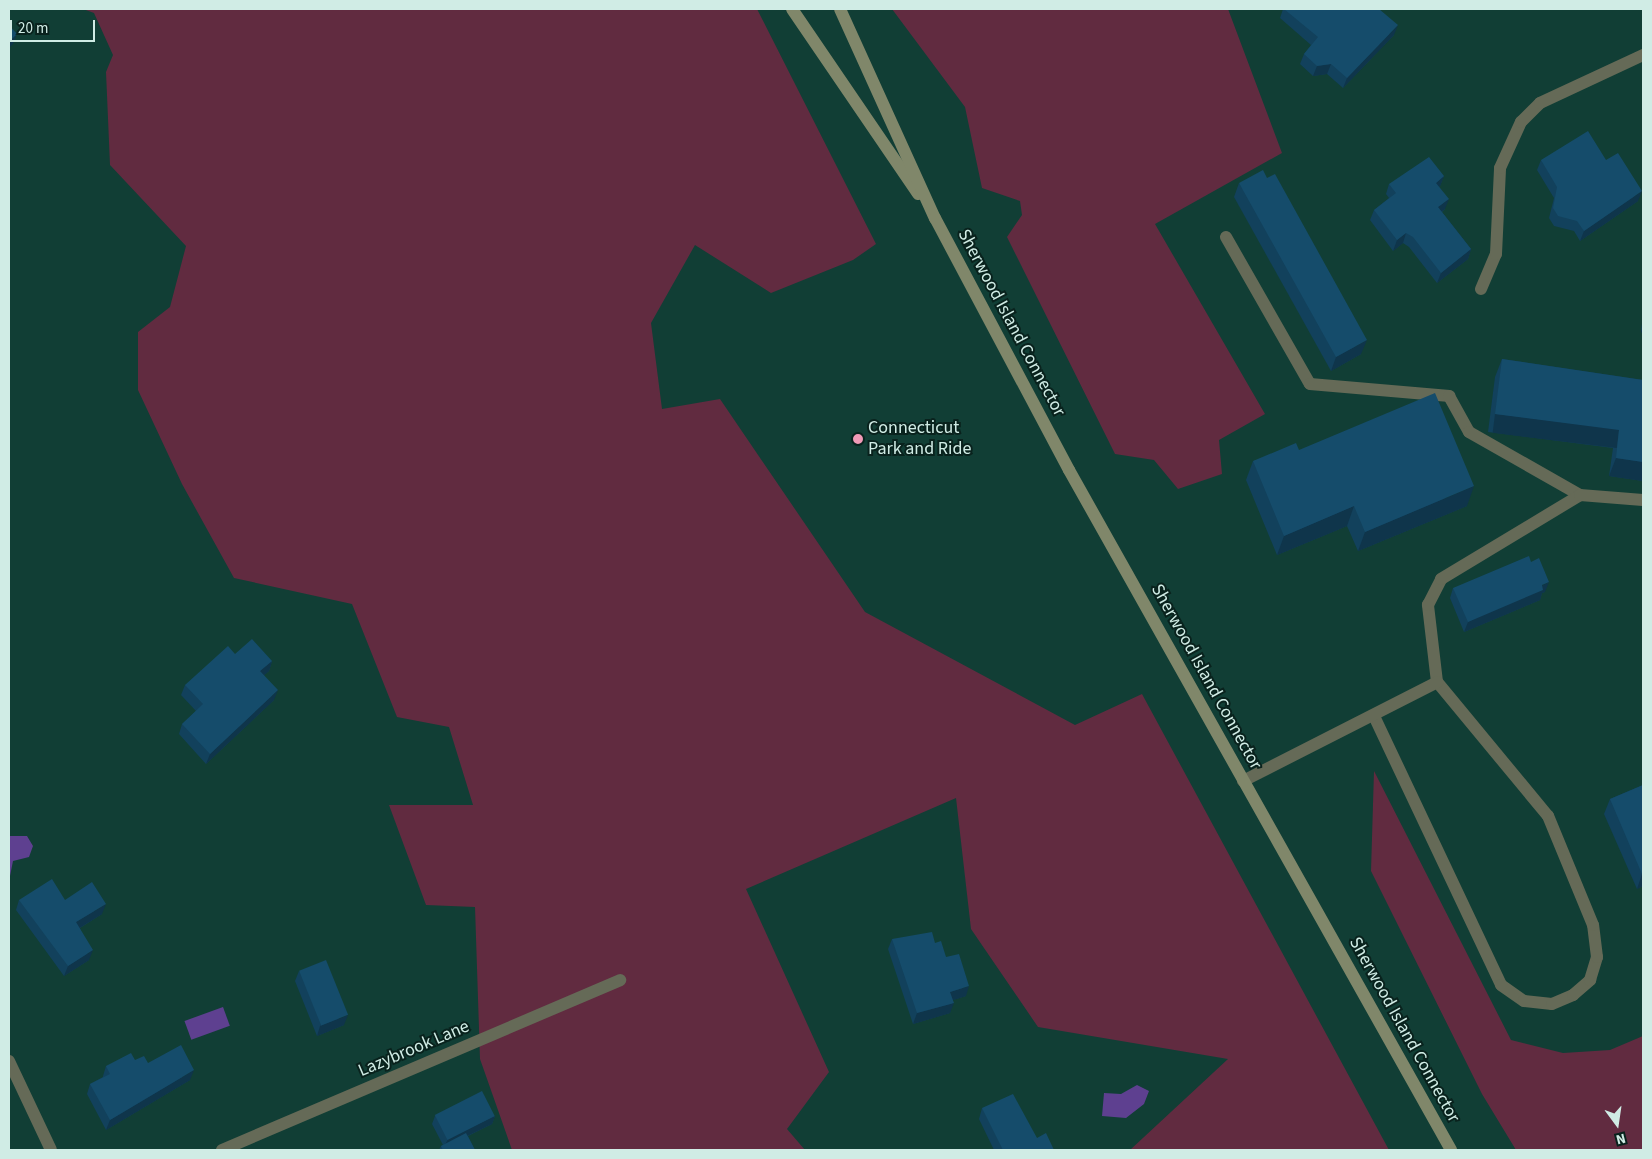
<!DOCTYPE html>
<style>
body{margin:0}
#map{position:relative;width:1652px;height:1159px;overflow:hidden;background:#113e35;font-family:"Source Sans 3",sans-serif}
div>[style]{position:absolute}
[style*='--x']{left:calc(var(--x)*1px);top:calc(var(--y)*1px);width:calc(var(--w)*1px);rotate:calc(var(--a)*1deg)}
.green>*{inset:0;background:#612b40}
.water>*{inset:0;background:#5e4090;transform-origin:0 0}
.lane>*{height:12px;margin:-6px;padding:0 6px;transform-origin:6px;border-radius:6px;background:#656a57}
.street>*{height:12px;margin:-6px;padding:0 6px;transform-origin:6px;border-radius:6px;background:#656a57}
.secondary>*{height:12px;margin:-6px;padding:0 6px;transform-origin:6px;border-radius:6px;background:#80876a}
.wall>*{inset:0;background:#12415c}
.shaded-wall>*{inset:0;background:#0f354b;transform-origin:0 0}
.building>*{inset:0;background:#154c6b;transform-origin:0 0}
.dots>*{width:14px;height:14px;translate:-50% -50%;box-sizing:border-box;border:2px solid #09221d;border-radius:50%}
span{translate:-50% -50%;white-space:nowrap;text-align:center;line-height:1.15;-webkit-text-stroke:4px #09221d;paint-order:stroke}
.street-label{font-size:18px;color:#d0ece5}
.poi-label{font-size:18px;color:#d0ece5}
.left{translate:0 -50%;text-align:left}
.frame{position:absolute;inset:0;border:10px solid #d0ece5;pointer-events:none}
.north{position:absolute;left:1592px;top:1099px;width:50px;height:50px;-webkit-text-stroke:4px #09221d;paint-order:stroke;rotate:166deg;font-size:14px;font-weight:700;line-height:20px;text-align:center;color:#d0ece5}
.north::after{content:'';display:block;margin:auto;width:18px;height:22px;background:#d0ece5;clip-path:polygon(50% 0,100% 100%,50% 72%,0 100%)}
.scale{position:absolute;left:10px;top:20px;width:85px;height:22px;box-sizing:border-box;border:2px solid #d0ece5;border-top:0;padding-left:6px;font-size:15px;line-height:18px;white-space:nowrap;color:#d0ece5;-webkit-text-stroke:4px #09221d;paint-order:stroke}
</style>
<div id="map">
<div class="green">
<i style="clip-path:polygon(83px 9px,757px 9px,876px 244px,853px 260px,771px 293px,695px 245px,651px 323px,662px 409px,720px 399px,865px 612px,1075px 725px,1142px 694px,1389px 1150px,1130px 1150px,1228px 1059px,1038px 1027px,971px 929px,956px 798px,746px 889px,829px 1072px,787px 1129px,805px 1150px,512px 1150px,480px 1059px,475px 907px,426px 905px,389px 805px,473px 805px,449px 727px,397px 717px,352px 604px,234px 578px,182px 484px,138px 390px,138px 332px,170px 307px,186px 246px,110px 165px,106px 72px,113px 55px,94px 13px)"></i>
<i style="clip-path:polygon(892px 9px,1228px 9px,1282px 153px,1155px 224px,1265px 414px,1219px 440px,1222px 474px,1178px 489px,1154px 460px,1115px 454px,1007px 237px,1022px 215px,1020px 201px,982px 188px,965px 107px)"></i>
<i style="clip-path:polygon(1374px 771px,1511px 1040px,1563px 1053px,1610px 1050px,1643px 1036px,1643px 1150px,1516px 1150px,1482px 1094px,1371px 871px)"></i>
</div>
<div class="water">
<i style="clip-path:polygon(9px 836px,27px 836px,33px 846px,29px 857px,13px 861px,9px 881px)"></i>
<i style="left:223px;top:1007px;width:20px;height:41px;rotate:70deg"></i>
<i style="clip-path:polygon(1137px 1085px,1149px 1091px,1144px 1104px,1126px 1118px,1102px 1116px,1104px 1093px,1121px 1094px)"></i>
</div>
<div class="lane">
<i style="--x:1226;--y:237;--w:169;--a:60.3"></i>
<i style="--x:1310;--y:384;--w:140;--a:4.9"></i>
<i style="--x:1449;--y:396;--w:41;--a:60.9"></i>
<i style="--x:1469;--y:432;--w:128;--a:29.6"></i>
<i style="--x:1481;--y:289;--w:38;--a:-67"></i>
<i style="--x:1496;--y:254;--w:86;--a:-87.3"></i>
<i style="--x:1500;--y:168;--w:51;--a:-65.5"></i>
<i style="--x:1521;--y:122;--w:27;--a:-45"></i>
<i style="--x:1540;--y:103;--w:114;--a:-25"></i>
<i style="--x:1374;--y:716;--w:297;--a:64.7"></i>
<i style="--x:1501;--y:985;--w:28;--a:35"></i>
<i style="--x:1524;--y:1001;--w:28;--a:6"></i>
<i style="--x:1552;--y:1004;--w:23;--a:-23"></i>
<i style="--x:1573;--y:995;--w:23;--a:-41"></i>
<i style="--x:1590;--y:980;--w:24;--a:-73"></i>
<i style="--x:1597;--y:957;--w:32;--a:-97"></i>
<i style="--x:1593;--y:925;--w:118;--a:-112.4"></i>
<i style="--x:1548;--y:816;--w:174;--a:-129.6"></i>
<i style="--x:1437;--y:682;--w:78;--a:-96.7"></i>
<i style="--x:1428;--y:605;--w:29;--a:-63"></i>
<i style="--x:1441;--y:579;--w:162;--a:-31.1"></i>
<i style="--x:1580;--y:495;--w:63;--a:4.5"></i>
<i style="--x:1243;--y:781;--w:218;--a:-27"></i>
</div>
<div class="street">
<i style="--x:9;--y:1061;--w:98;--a:64.7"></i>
<i style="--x:222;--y:1150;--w:433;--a:-23.1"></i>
</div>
<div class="secondary">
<i style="--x:792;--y:9;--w:224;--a:55.7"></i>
<i style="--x:840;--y:9;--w:230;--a:65.6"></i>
<i style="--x:935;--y:218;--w:285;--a:62"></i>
<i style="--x:1069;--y:470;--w:780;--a:60.67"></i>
</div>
<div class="wall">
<i style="clip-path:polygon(1283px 9px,1284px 9px,1394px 35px,1343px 88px,1327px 74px,1313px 76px,1300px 64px,1304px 54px,1311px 45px,1280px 18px)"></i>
<i style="clip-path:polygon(1541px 160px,1606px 160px,1638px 201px,1580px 241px,1574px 231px,1554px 226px,1549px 218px,1554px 198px,1537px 170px)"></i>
<i style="clip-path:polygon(1444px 176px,1440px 186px,1439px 187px,1445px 209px,1442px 212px,1471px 249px,1468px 259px,1437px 283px,1409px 247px,1403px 243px,1393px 251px,1370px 220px,1374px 210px,1389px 198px,1386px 194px,1389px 184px)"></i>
<i style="clip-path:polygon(1239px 183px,1361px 354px,1331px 371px,1234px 197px)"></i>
<i style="clip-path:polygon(1643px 316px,1643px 333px,1641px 332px)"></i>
<i style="clip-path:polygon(1502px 359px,1643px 380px,1643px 481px,1609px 476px,1613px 448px,1488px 432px,1495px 377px)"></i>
<i style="clip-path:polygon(1299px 450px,1467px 506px,1358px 551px,1347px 526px,1277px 555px,1246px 480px,1253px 461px)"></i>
<i style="clip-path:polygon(1453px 588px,1545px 592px,1542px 593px,1540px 600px,1464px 632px,1450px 598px)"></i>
<i style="clip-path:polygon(235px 654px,272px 661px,269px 671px,264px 675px,274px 700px,206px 764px,179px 734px,182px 724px,196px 711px,181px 695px,185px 685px)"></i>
<i style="clip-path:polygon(1643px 785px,1643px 886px,1637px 889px,1604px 814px,1610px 799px)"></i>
<i style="clip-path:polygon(19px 900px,65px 900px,102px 914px,80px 928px,89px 960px,64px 976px,16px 910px)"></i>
<i style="clip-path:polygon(892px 939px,935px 943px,946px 957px,966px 996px,953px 1000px,950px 1013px,913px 1024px,888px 949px)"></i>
<i style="clip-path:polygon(299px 971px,344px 1025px,317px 1036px,295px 981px)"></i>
<i style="clip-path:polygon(135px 1060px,148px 1063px,190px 1080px,106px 1130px,87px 1094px,90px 1084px,103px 1077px,103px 1076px,106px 1066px)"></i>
<i style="clip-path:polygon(982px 1108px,1037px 1138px,1054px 1150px,994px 1150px,979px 1119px)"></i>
<i style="clip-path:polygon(435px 1116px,495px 1116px,492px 1124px,468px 1136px,475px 1150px,439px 1150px,441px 1146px,443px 1145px,432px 1124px)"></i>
</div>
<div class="shaded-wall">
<i style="clip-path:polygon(1398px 25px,1394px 35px,1343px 88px,1347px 78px)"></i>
<i style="clip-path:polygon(17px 34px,13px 44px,9px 48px,9px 42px)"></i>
<i style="clip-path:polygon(1331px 64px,1327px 74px,1313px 76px,1317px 66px)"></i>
<i style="clip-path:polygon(1444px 176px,1440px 186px,1432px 193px,1436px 183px)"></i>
<i style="clip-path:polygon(1642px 191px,1638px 201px,1580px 241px,1584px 231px)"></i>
<i style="clip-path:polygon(1449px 199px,1445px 209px,1434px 217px,1438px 207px)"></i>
<i style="clip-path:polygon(1406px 233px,1403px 243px,1393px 251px,1397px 240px)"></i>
<i style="clip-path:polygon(1471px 249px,1468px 259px,1437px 283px,1441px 273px)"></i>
<i style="clip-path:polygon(1643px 326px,1643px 333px,1641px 332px)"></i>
<i style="clip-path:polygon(1367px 340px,1361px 354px,1331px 371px,1336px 357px)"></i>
<i style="left:1495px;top:414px;width:125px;height:19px;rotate:7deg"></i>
<i style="clip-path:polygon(1616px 458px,1643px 462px,1643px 481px,1609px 476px)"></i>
<i style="clip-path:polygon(1474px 486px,1467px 506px,1358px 551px,1365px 532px)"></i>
<i style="clip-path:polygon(1354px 506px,1347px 526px,1277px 555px,1284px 536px)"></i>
<i style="clip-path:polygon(1549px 582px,1545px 592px,1542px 593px,1540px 600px,1464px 632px,1468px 622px)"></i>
<i style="clip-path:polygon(272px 661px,269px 671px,257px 681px,260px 671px)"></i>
<i style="clip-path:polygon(278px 690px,274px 700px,206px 764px,210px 754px)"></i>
<i style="clip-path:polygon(1642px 874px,1643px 874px,1643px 886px,1637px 889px)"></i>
<i style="clip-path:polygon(106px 904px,102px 914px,73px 932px,76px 922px)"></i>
<i style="clip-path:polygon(93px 950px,89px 960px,64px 976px,68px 966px)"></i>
<i style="clip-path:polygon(969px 986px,966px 996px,947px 1002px,950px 992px)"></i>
<i style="clip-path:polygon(954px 1003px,950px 1013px,913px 1024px,917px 1013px)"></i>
<i style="clip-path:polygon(348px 1015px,344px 1025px,317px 1036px,320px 1026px)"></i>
<i style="clip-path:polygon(194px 1070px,190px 1080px,106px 1130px,110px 1120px)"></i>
<i style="clip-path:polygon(495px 1116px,492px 1124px,444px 1147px,448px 1139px)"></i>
</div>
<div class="building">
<i style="clip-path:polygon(1284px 9px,1363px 9px,1365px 10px,1366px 9px,1379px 9px,1398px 25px,1347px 78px,1331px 64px,1317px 66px,1304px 54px,1318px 37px)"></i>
<i style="clip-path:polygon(9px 25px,17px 34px,9px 42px)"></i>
<i style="clip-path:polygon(1588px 131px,1606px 160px,1618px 153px,1642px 191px,1584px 231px,1577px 221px,1558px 216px,1553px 208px,1557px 187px,1541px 160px)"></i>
<i style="clip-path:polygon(1429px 157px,1444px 176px,1436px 183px,1449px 199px,1438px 207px,1471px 249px,1441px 273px,1413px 237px,1406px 233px,1397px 240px,1374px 210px,1396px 193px,1389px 184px)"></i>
<i style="clip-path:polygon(1263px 170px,1267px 178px,1275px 174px,1367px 340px,1336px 357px,1239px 183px)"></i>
<i style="clip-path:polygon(1502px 359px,1643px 380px,1643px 462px,1616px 458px,1619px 430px,1495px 414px)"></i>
<i style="clip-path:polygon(1435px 393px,1474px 486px,1365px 532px,1354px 506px,1284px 536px,1253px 461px,1296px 443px,1299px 450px)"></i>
<i style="clip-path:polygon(1529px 556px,1531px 562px,1539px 558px,1549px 582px,1542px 585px,1543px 590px,1468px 622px,1453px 588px)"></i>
<i style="clip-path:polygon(252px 639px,272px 661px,260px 671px,278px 690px,210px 754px,182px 724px,203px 704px,185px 685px,228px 646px,235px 654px)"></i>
<i style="clip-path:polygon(1643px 785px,1643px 874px,1642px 874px,1610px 799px)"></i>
<i style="clip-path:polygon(52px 879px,65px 900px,92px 882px,106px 904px,76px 922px,93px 950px,68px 966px,19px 900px)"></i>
<i style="clip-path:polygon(932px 932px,935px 943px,941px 941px,946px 957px,959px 954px,969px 986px,950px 992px,954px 1003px,917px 1013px,892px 939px)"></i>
<i style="left:326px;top:960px;width:59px;height:29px;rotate:68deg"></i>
<i style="clip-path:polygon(181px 1045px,194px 1070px,110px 1120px,90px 1084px,110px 1074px,106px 1066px,131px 1053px,135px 1060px,144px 1056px,148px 1063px)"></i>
<i style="left:482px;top:1091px;width:28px;height:53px;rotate:63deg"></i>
<i style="clip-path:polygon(1013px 1094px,1037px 1138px,1046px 1133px,1054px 1150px,1003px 1150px,982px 1108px)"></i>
<i style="clip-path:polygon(466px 1133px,475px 1150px,443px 1150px,441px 1146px)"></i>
</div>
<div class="dots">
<i style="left:858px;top:439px;background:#f09ab7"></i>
</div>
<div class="street-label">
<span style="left:1011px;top:323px;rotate:62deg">Sherwood Island Connector</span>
<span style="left:1206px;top:677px;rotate:61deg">Sherwood Island Connector</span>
<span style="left:1404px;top:1030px;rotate:61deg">Sherwood Island Connector</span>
<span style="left:414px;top:1049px;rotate:-23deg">Lazybrook Lane</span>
</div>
<div class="poi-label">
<span class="left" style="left:868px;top:439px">Connecticut<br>Park and Ride</span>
</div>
<div class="frame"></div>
<div class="north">N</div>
<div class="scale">20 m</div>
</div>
